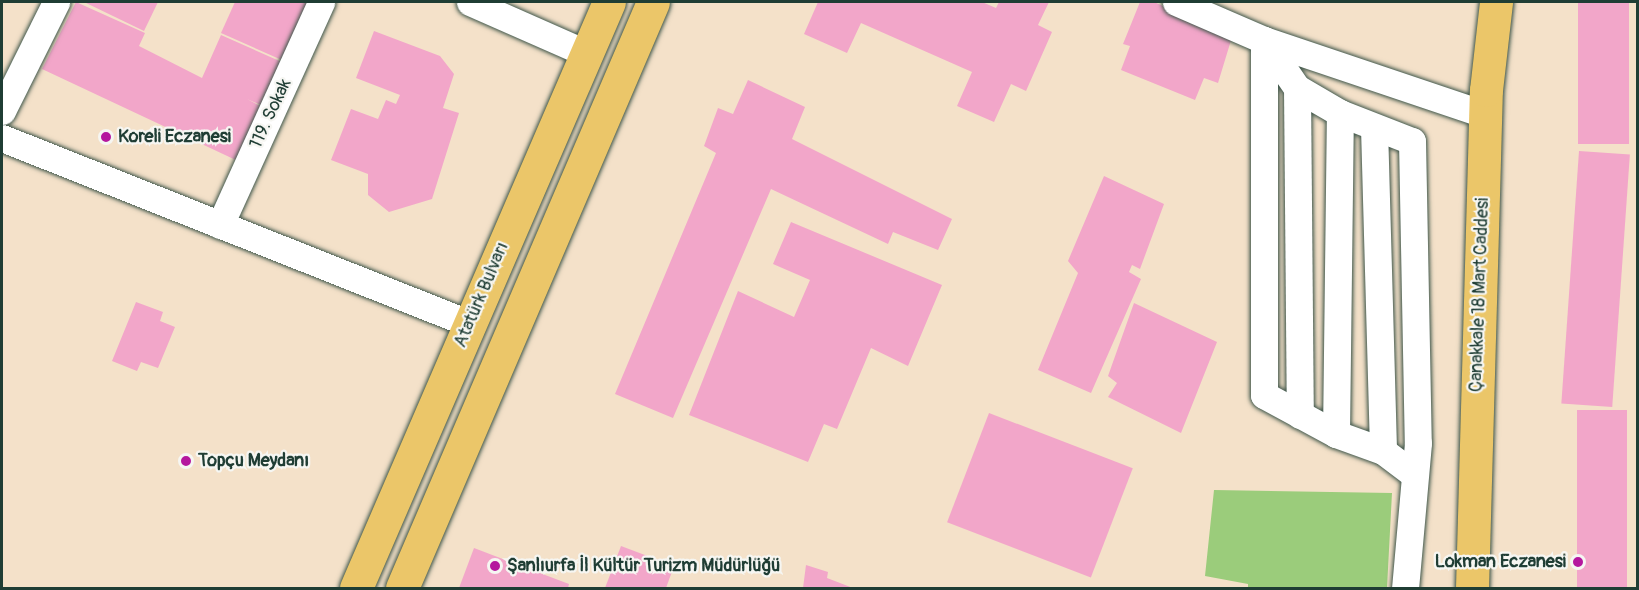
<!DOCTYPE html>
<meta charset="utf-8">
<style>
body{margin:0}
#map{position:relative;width:1639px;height:590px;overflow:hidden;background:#f4e1c9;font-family:Pangolin,sans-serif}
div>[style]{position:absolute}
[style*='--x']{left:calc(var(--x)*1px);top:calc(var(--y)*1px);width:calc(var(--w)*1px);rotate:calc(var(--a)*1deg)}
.green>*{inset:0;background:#9bcc7b}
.building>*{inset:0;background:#f2a6c9;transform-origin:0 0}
.roads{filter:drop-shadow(0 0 2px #3f564a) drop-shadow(0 0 2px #3f564a)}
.minor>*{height:27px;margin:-13.5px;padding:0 13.5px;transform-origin:13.5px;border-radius:13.5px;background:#fff}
.major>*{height:33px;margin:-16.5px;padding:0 16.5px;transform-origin:16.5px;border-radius:16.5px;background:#ebc669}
.dots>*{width:16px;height:16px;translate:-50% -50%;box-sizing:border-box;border:3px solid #f6f6f2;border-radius:50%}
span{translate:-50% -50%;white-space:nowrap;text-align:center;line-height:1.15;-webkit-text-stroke:4.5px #f6f6f2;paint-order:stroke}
.street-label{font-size:18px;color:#1f3d34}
.poi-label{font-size:18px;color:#1f3d34;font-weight:700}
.left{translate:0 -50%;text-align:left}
.right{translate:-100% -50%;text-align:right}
.frame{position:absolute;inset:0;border:3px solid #1f3d34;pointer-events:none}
</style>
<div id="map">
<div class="green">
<i style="clip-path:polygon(1214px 490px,1392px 493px,1387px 588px,1248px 588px,1248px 584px,1205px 576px)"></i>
</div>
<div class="building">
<i style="clip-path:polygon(76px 2px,145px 33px,139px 46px,202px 78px,221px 35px,284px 63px,265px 107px,247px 99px,264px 108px,240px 162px,42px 69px)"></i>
<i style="clip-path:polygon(84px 2px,158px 2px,144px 31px)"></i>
<i style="clip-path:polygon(235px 2px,312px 2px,284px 61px,221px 33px)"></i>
<i style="clip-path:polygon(818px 2px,982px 2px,996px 8px,999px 2px,1049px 2px,1038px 25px,1052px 32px,1026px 91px,1011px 84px,994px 122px,957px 106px,972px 72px,861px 23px,847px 53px,804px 34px)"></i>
<i style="clip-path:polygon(1140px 2px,1154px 2px,1232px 37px,1218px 83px,1204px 78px,1195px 100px,1121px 70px,1130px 46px,1123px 44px)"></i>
<i style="left:1578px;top:2px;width:51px;height:142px"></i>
<i style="clip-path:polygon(374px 31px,440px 56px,454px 74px,443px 108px,459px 113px,432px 199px,389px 212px,368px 195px,368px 174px,331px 160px,351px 109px,378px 119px,386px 100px,396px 104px,400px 95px,356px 78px)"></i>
<i style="clip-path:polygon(748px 80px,805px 107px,792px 139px,952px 219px,938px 250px,893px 232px,888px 244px,771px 189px,673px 418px,615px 394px,716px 153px,704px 146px,718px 108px,733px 114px)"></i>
<i style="left:1579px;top:151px;width:51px;height:253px;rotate:4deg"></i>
<i style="clip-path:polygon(1104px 176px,1164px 204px,1140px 269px,1132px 265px,1129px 272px,1141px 279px,1091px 393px,1038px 370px,1078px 273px,1068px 261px)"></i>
<i style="clip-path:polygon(791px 222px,942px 285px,908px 366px,871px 348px,837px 429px,824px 424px,808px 462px,689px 415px,738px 291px,794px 317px,810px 280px,773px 264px)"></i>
<i style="clip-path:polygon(136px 302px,163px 312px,160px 321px,175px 327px,158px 368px,141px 362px,137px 371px,112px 361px)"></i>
<i style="clip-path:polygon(1134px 303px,1217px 342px,1181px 433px,1108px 397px,1117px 383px,1108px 376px)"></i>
<i style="left:1577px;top:410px;width:50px;height:178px"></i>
<i style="left:989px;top:413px;width:154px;height:117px;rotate:21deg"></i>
<i style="clip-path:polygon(621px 546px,674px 566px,666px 588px,605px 588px)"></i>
<i style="clip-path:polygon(474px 548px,569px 584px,568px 588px,459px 588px)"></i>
<i style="clip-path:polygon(806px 565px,828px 572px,827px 578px,853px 588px,803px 588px)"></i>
</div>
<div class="roads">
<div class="minor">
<i style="--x:470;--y:2;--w:129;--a:23.8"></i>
<i style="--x:1176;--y:2;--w:96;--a:23.4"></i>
<i style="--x:1264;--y:40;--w:235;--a:18.6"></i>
<i style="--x:1264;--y:40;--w:58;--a:55.5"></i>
<i style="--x:1297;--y:88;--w:50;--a:30.2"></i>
<i style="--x:1340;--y:113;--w:77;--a:21.3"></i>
<i style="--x:1412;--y:141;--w:302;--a:88.9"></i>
<i style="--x:1418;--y:443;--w:146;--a:95.1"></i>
<i style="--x:1264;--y:40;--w:355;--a:90"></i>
<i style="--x:1264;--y:395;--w:82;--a:28.4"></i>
<i style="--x:1336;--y:434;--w:50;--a:19.9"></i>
<i style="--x:1383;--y:451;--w:39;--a:37"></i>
<i style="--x:1297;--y:88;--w:327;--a:89.5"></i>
<i style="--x:2;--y:111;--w:122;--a:-63.6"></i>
<i style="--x:1374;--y:127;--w:324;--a:88.4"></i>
<i style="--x:2;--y:138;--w:501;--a:21.65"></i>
<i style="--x:220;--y:225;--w:245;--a:-65.6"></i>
<i style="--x:1336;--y:434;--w:321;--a:-89.3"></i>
</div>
<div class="major">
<i style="--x:356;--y:588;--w:638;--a:-66.65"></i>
<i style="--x:402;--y:588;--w:637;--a:-66.81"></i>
<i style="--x:1472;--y:588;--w:498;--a:-88.4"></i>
<i style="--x:1486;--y:90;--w:89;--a:-83.5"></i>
</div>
</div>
<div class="dots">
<i style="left:106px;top:137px;background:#b5179e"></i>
<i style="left:186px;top:461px;background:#b5179e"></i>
<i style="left:1578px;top:562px;background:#b5179e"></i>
<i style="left:495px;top:566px;background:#b5179e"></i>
</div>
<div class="street-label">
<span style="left:271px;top:114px;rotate:-65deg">119. Sokak</span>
<span style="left:482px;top:295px;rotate:-67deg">Atatürk Bulvarı</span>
<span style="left:1480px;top:295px;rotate:-88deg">Çanakkale 18 Mart Caddesi</span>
</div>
<div class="poi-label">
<span class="left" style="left:118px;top:137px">Koreli Eczanesi</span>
<span class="left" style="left:198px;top:461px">Topçu Meydanı</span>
<span class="right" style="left:1566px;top:562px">Lokman Eczanesi</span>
<span class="left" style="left:507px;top:566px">Şanlıurfa İl Kültür Turizm Müdürlüğü</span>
</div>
<div class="frame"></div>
</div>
